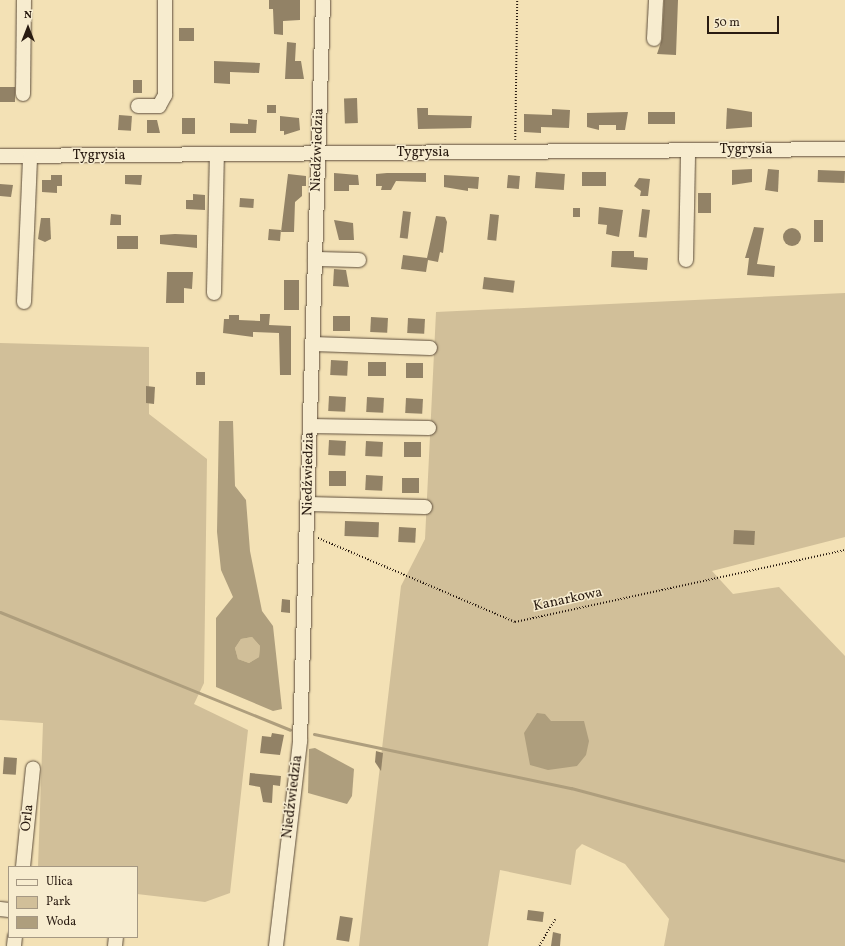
<!DOCTYPE html>
<meta charset="utf-8">
<style>
body{margin:0}
#map{position:relative;width:845px;height:946px;overflow:hidden;background:#f3e1b5;font-family:Vollkorn,serif}
div>[style]{position:absolute}
[style*='--x']{left:calc(var(--x)*1px);top:calc(var(--y)*1px);width:calc(var(--w)*1px);rotate:calc(var(--a)*1deg)}
.green>*{inset:0;background:#d1bf99}
.water>*{inset:0;background:#ae9e7d}
.stream>*{height:3px;margin:-1.5px;padding:0 1.5px;transform-origin:1.5px;border-radius:1.5px;background:#ae9e7d}
.building>*{inset:0;background:#928266;transform-origin:0 0}
.round{border-radius:50%}
.path>*{height:1.5px;margin-top:-0.75px;transform-origin:0;background:repeating-linear-gradient(90deg,#291b11 0 1px,transparent 0 3px)}
.roads{filter:drop-shadow(0 0 1px #5c4c3a) drop-shadow(0 0 1px #5c4c3a)}
.minor>*{height:14px;margin:-7px;padding:0 7px;transform-origin:7px;border-radius:7px;background:#f7eccf}
span{translate:-50% -50%;white-space:nowrap;text-align:center;line-height:1.15;-webkit-text-stroke:3px #f7eccf;paint-order:stroke}
.street-label{font-size:14px;color:#291b11}
.legend{position:absolute;left:8px;top:866px;width:130px;height:72px;box-sizing:border-box;background:#f7eccf;border:1px solid #a59883;margin:0;padding:5px 7px;list-style:none;font-size:12px;color:#291b11}
.legend li{display:flex;align-items:center;gap:8px;height:20px}
.legend b{width:20px;border:1px solid #a59883}
.north{position:absolute;left:8px;top:8px;width:40px;height:40px;-webkit-text-stroke:3px #f7eccf;paint-order:stroke;rotate:0deg;font-size:11px;font-weight:700;line-height:16px;text-align:center;color:#291b11}
.north::after{content:'';display:block;margin:auto;width:14px;height:18px;background:#291b11;clip-path:polygon(50% 0,100% 100%,50% 72%,0 100%)}
.scale{position:absolute;left:707px;top:16px;width:72px;height:18px;box-sizing:border-box;border:2px solid #291b11;border-top:0;padding-left:5px;font-size:12px;line-height:14px;white-space:nowrap;color:#291b11;-webkit-text-stroke:3px #f7eccf;paint-order:stroke}
</style>
<div id="map">
<div class="green">
<i style="clip-path:polygon(845px 293px,845px 537px,712px 571px,733px 594px,779px 587px,845px 656px,845px 946px,664px 946px,669px 919px,625px 864px,582px 844px,576px 850px,571px 885px,500px 870px,488px 946px,359px 946px,401px 586px,425px 539px,436px 312px)"></i>
<i style="clip-path:polygon(0 343px,149px 347px,149px 414px,207px 459px,204px 683px,194px 704px,248px 730px,230px 893px,205px 902px,137px 894px,137px 867px,38px 867px,43px 723px,0 720px)"></i>
<i style="clip-path:polygon(252px 637px,260px 646px,259px 657px,249px 663px,238px 659px,235px 648px,241px 639px)"></i>
</div>
<div class="water">
<i style="clip-path:polygon(evenodd,219px 421px,233px 421px,235px 486px,246px 500px,250px 551px,262px 611px,273px 626px,282px 709px,273px 711px,216px 687px,216px 618px,233px 597px,221px 570px,217px 532px,219px 421px,252px 637px,260px 646px,259px 657px,249px 663px,238px 659px,235px 648px,241px 639px,252px 637px)"></i>
<i style="clip-path:polygon(537px 713px,545px 714px,551px 721px,584px 721px,589px 741px,586px 755px,577px 766px,548px 770px,530px 765px,524px 733px)"></i>
<i style="clip-path:polygon(315px 748px,354px 769px,352px 796px,347px 804px,308px 793px,309px 749px)"></i>
</div>
<div class="stream">
<i style="--x:0;--y:612;--w:313;--a:22.1"></i>
<i style="--x:314;--y:734;--w:263;--a:11.9"></i>
<i style="--x:571;--y:788;--w:284;--a:14.9"></i>
</div>
<div class="building">
<i style="clip-path:polygon(269px 0,300px 0,300px 20px,283px 21px,283px 35px,274px 34px,273px 9px,269px 9px)"></i>
<i style="clip-path:polygon(664px 0,678px 0,676px 55px,657px 54px,662px 39px)"></i>
<i style="left:179px;top:28px;width:15px;height:13px"></i>
<i style="clip-path:polygon(287px 42px,296px 43px,295px 61px,301px 61px,304px 79px,285px 79px)"></i>
<i style="clip-path:polygon(214px 61px,260px 63px,259px 73px,230px 72px,230px 84px,214px 83px)"></i>
<i style="left:133px;top:80px;width:9px;height:13px"></i>
<i style="left:0;top:87px;width:15px;height:15px"></i>
<i style="left:357px;top:98px;width:25px;height:13px;rotate:88deg"></i>
<i style="left:267px;top:105px;width:9px;height:8px"></i>
<i style="clip-path:polygon(417px 108px,428px 108px,428px 115px,472px 116px,471px 128px,418px 129px)"></i>
<i style="clip-path:polygon(727px 108px,752px 112px,752px 127px,726px 129px)"></i>
<i style="clip-path:polygon(552px 109px,570px 110px,569px 128px,541px 127px,541px 133px,524px 132px,524px 114px,552px 115px)"></i>
<i style="clip-path:polygon(628px 112px,625px 130px,616px 130px,616px 125px,599px 125px,599px 130px,587px 127px,587px 113px)"></i>
<i style="left:648px;top:112px;width:27px;height:12px"></i>
<i style="left:119px;top:115px;width:13px;height:15px;rotate:4deg"></i>
<i style="clip-path:polygon(280px 116px,299px 118px,300px 130px,284px 135px,284px 131px,280px 131px)"></i>
<i style="left:182px;top:118px;width:13px;height:16px"></i>
<i style="clip-path:polygon(248px 119px,257px 120px,256px 133px,230px 133px,230px 123px,248px 124px)"></i>
<i style="clip-path:polygon(147px 120px,157px 120px,160px 133px,147px 133px)"></i>
<i style="clip-path:polygon(752px 169px,752px 182px,732px 185px,732px 170px)"></i>
<i style="clip-path:polygon(768px 169px,779px 170px,778px 192px,765px 190px)"></i>
<i style="left:818px;top:170px;width:27px;height:12px;rotate:2deg"></i>
<i style="left:536px;top:172px;width:29px;height:16px;rotate:4deg"></i>
<i style="left:606px;top:172px;width:14px;height:24px;rotate:90deg"></i>
<i style="clip-path:polygon(334px 173px,358px 175px,359px 185px,349px 185px,349px 191px,334px 191px)"></i>
<i style="clip-path:polygon(387px 173px,426px 173px,426px 182px,396px 181px,391px 190px,381px 190px,382px 186px,376px 186px,376px 174px)"></i>
<i style="clip-path:polygon(288px 174px,306px 176px,306px 186px,302px 186px,302px 196px,295px 202px,294px 232px,281px 232px)"></i>
<i style="clip-path:polygon(51px 175px,62px 175px,62px 186px,57px 186px,57px 193px,42px 192px,42px 180px,51px 180px)"></i>
<i style="clip-path:polygon(125px 175px,142px 175px,141px 185px,125px 184px)"></i>
<i style="clip-path:polygon(444px 175px,479px 177px,478px 189px,468px 188px,468px 191px,444px 187px)"></i>
<i style="left:508px;top:175px;width:12px;height:13px;rotate:5deg"></i>
<i style="clip-path:polygon(639px 178px,650px 179px,648px 196px,640px 196px,641px 191px,634px 186px)"></i>
<i style="clip-path:polygon(0 184px,13px 185px,11px 197px,0 196px)"></i>
<i style="left:698px;top:193px;width:13px;height:20px"></i>
<i style="clip-path:polygon(193px 194px,205px 195px,205px 210px,186px 209px,186px 200px,193px 200px)"></i>
<i style="left:240px;top:198px;width:14px;height:9px;rotate:4deg"></i>
<i style="clip-path:polygon(599px 207px,623px 210px,619px 237px,606px 234px,607px 225px,598px 224px)"></i>
<i style="left:573px;top:208px;width:7px;height:9px"></i>
<i style="left:642px;top:209px;width:8px;height:28px;rotate:7deg"></i>
<i style="left:403px;top:211px;width:8px;height:27px;rotate:7deg"></i>
<i style="clip-path:polygon(111px 214px,121px 215px,121px 225px,110px 225px)"></i>
<i style="left:490px;top:214px;width:9px;height:26px;rotate:6deg"></i>
<i style="clip-path:polygon(436px 216px,445px 217px,447px 222px,443px 253px,440px 252px,438px 262px,428px 260px,426px 272px,401px 269px,403px 255px,427px 258px)"></i>
<i style="clip-path:polygon(41px 218px,50px 218px,51px 239px,45px 242px,38px 239px)"></i>
<i style="clip-path:polygon(334px 220px,353px 223px,354px 240px,339px 240px)"></i>
<i style="left:814px;top:220px;width:9px;height:22px"></i>
<i style="clip-path:polygon(754px 227px,764px 228px,757px 264px,775px 266px,774px 277px,747px 275px,749px 258px,745px 258px)"></i>
<i class="round" style="left:783px;top:228px;width:18px;height:18px"></i>
<i style="left:269px;top:229px;width:12px;height:11px;rotate:5deg"></i>
<i style="clip-path:polygon(175px 234px,197px 235px,197px 248px,160px 244px,160px 235px)"></i>
<i style="left:117px;top:236px;width:21px;height:13px"></i>
<i style="clip-path:polygon(612px 251px,634px 251px,634px 257px,648px 258px,647px 270px,611px 267px)"></i>
<i style="clip-path:polygon(334px 269px,346px 270px,349px 287px,333px 286px)"></i>
<i style="clip-path:polygon(167px 272px,193px 272px,192px 289px,184px 288px,184px 303px,166px 303px)"></i>
<i style="left:484px;top:277px;width:31px;height:12px;rotate:7deg"></i>
<i style="left:284px;top:280px;width:15px;height:30px"></i>
<i style="clip-path:polygon(260px 314px,270px 314px,269px 325px,291px 326px,291px 375px,280px 375px,279px 333px,253px 332px,253px 337px,223px 333px,224px 319px,229px 319px,229px 315px,239px 315px,239px 320px,260px 321px)"></i>
<i style="left:333px;top:316px;width:17px;height:15px"></i>
<i style="left:371px;top:317px;width:17px;height:15px;rotate:3deg"></i>
<i style="left:408px;top:318px;width:17px;height:15px;rotate:3deg"></i>
<i style="left:331px;top:360px;width:17px;height:15px;rotate:3deg"></i>
<i style="left:368px;top:362px;width:18px;height:14px"></i>
<i style="left:406px;top:363px;width:17px;height:15px"></i>
<i style="left:196px;top:372px;width:9px;height:13px"></i>
<i style="clip-path:polygon(146px 386px,155px 387px,154px 404px,146px 403px)"></i>
<i style="left:329px;top:396px;width:17px;height:15px;rotate:3deg"></i>
<i style="left:367px;top:397px;width:17px;height:15px;rotate:3deg"></i>
<i style="left:406px;top:398px;width:17px;height:15px;rotate:3deg"></i>
<i style="left:329px;top:440px;width:17px;height:15px;rotate:3deg"></i>
<i style="left:366px;top:441px;width:17px;height:15px;rotate:3deg"></i>
<i style="left:404px;top:442px;width:17px;height:15px"></i>
<i style="left:329px;top:471px;width:17px;height:15px"></i>
<i style="left:366px;top:475px;width:17px;height:15px;rotate:3deg"></i>
<i style="left:402px;top:478px;width:17px;height:15px"></i>
<i style="left:345px;top:521px;width:34px;height:15px;rotate:2deg"></i>
<i style="left:399px;top:527px;width:17px;height:15px;rotate:3deg"></i>
<i style="left:734px;top:530px;width:21px;height:14px;rotate:3deg"></i>
<i style="clip-path:polygon(282px 599px,290px 600px,290px 613px,281px 612px)"></i>
<i style="clip-path:polygon(272px 733px,284px 735px,280px 755px,260px 753px,262px 736px,271px 737px)"></i>
<i style="clip-path:polygon(376px 751px,383px 753px,381px 771px,375px 762px)"></i>
<i style="left:4px;top:757px;width:13px;height:17px;rotate:4deg"></i>
<i style="clip-path:polygon(250px 773px,281px 776px,280px 786px,273px 785px,272px 803px,263px 802px,260px 787px,249px 785px)"></i>
<i style="left:528px;top:910px;width:16px;height:10px;rotate:7deg"></i>
<i style="left:340px;top:916px;width:13px;height:24px;rotate:9deg"></i>
<i style="clip-path:polygon(553px 932px,561px 934px,560px 946px,551px 946px)"></i>
</div>
<div class="path">
<i style="--x:515;--y:140;--w:140;--a:-89.2"></i>
<i style="--x:318;--y:538;--w:214;--a:23.1"></i>
<i style="--x:515;--y:622;--w:338;--a:-12.3"></i>
<i style="--x:539;--y:946;--w:31;--a:-59"></i>
</div>
<div class="roads">
<div class="minor">
<i style="--x:654;--y:39;--w:39;--a:-87"></i>
<i style="--x:23;--y:94;--w:94;--a:-89.4"></i>
<i style="--x:138;--y:106;--w:21;--a:0"></i>
<i style="--x:159;--y:106;--w:13;--a:-61"></i>
<i style="--x:165;--y:95;--w:95;--a:-90"></i>
<i style="--x:0;--y:156;--w:845;--a:-0.47"></i>
<i style="--x:315;--y:259;--w:44;--a:1.3"></i>
<i style="--x:686;--y:260;--w:109;--a:-88.9"></i>
<i style="--x:214;--y:293;--w:139;--a:-88.8"></i>
<i style="--x:24;--y:302;--w:146;--a:-87.6"></i>
<i style="--x:313;--y:344;--w:117;--a:2"></i>
<i style="--x:310;--y:426;--w:119;--a:1"></i>
<i style="--x:308;--y:504;--w:117;--a:1.5"></i>
<i style="--x:23;--y:867;--w:99;--a:-84.2"></i>
<i style="--x:0;--y:909;--w:9;--a:6"></i>
<i style="--x:14;--y:946;--w:9;--a:-84"></i>
<i style="--x:115;--y:946;--w:9;--a:-84"></i>
<i style="--x:276;--y:946;--w:206;--a:-83.3"></i>
<i style="--x:300;--y:741;--w:741;--a:-88.22"></i>
</div>
</div>
<div class="street-label">
<span style="left:318px;top:150px;rotate:-88deg">Niedźwiedzia</span>
<span style="left:746px;top:150px">Tygrysia</span>
<span style="left:423px;top:153px">Tygrysia</span>
<span style="left:99px;top:156px">Tygrysia</span>
<span style="left:309px;top:474px;rotate:-89deg">Niedźwiedzia</span>
<span style="left:568px;top:600px;rotate:-12deg">Kanarkowa</span>
<span style="left:293px;top:797px;rotate:-83deg">Niedźwiedzia</span>
<span style="left:28px;top:818px;rotate:-84deg">Orla</span>
</div>
<ul class="legend">
<li><b style="height:5px;background:#f7eccf"></b>Ulica</li>
<li><b style="height:11px;background:#d1bf99"></b>Park</li>
<li><b style="height:11px;background:#ae9e7d"></b>Woda</li>
</ul>
<div class="north">N</div>
<div class="scale">50 m</div>
</div>
